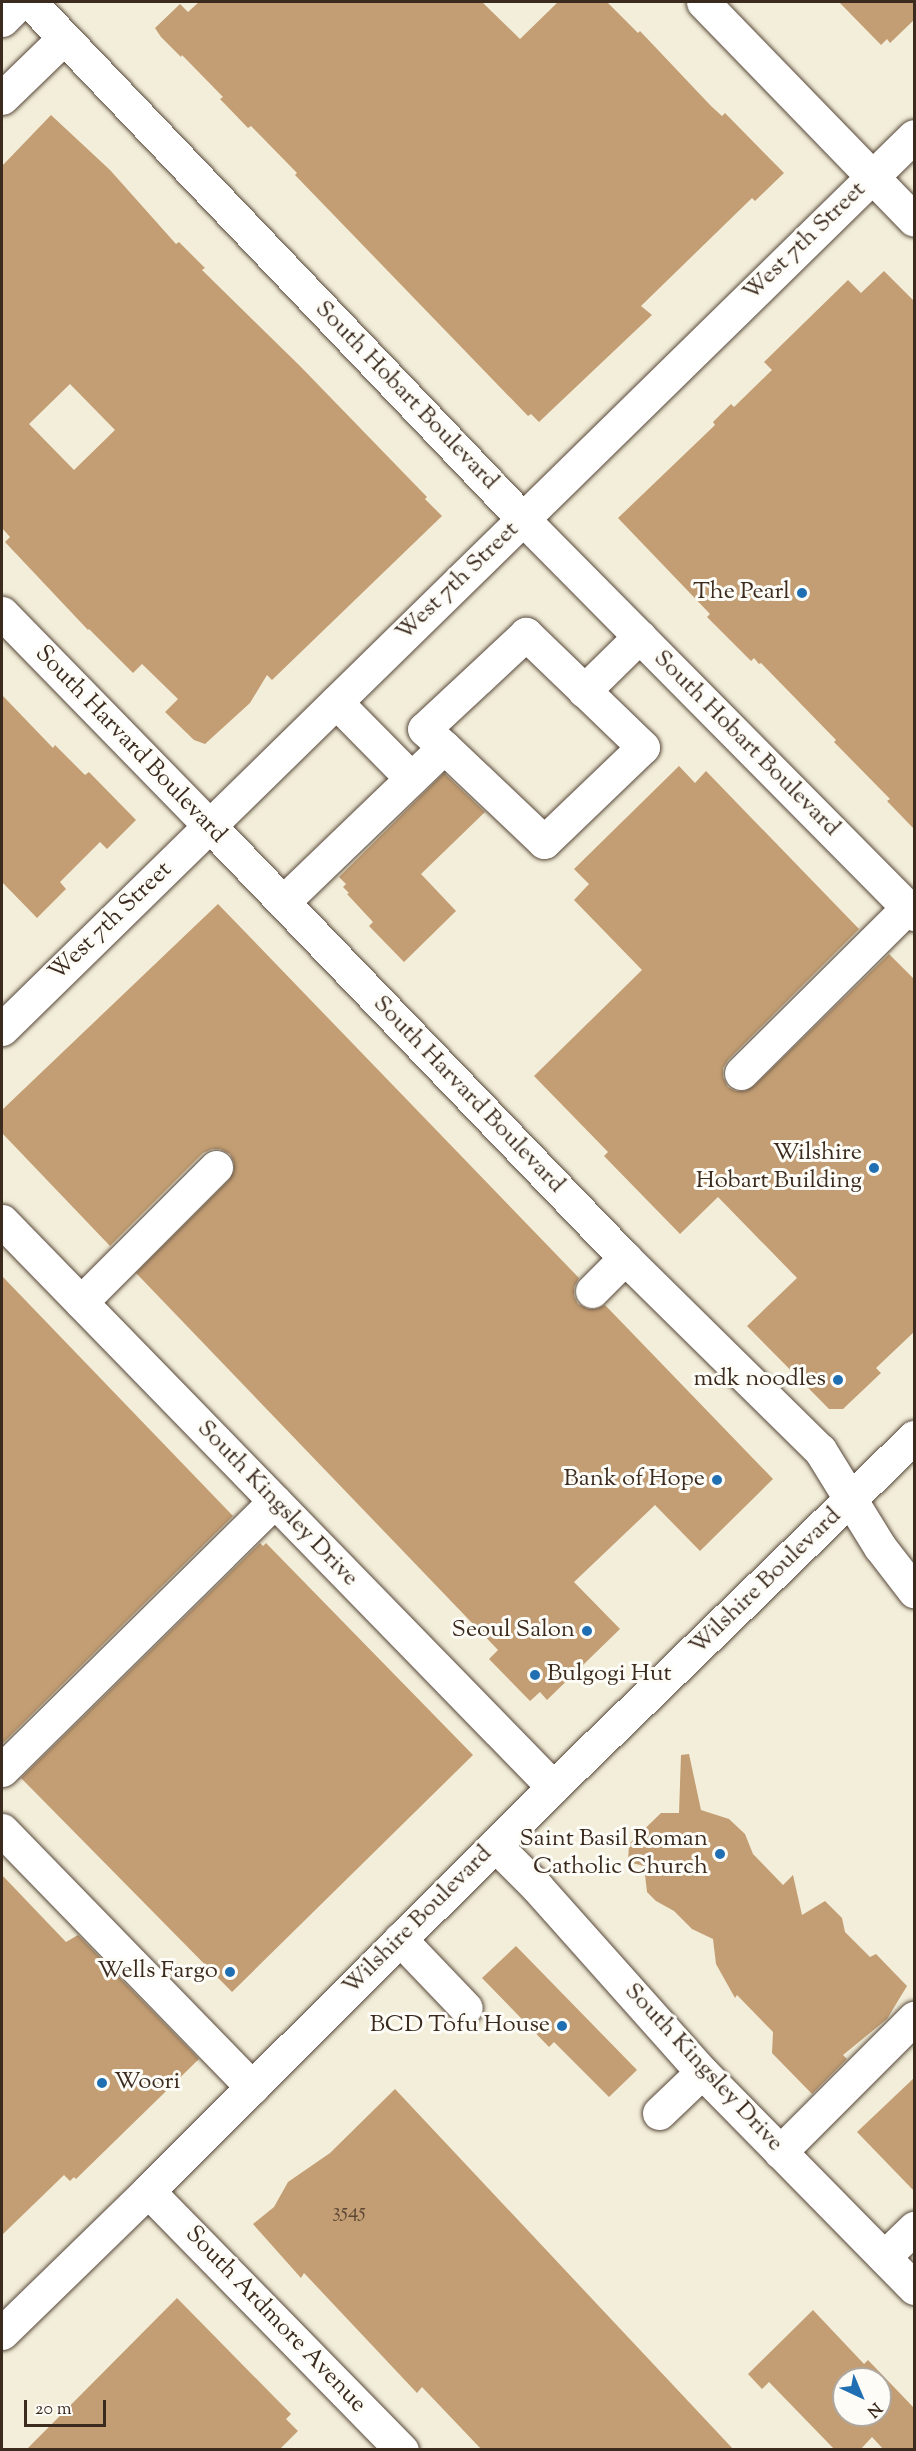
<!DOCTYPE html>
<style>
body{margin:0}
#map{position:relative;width:916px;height:2451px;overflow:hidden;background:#f3eed9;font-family:"Sorts Mill Goudy",serif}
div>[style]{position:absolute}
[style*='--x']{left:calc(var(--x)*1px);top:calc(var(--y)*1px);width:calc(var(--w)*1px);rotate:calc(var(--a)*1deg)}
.building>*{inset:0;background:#c39e74}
.roads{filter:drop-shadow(0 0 2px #57473a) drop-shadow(0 0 2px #57473a)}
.minor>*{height:33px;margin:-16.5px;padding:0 16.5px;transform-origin:16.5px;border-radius:16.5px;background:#fff}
.major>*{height:33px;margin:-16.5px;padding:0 16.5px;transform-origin:16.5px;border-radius:16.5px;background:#fff}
.dots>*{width:16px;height:16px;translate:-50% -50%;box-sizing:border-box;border:3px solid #fdfcf7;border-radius:50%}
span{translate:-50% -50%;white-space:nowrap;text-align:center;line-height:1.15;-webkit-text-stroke:6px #fdfcf7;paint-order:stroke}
.number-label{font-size:21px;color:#5d4734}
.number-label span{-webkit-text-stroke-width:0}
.street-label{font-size:24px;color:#3b2a1e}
.poi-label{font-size:24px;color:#3b2a1e}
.right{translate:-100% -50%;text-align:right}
.left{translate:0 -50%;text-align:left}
.frame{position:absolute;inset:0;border:3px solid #3b2a1e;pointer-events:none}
.north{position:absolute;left:832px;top:2367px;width:60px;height:60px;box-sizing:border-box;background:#fdfcf7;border:2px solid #afa8a0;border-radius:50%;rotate:136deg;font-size:16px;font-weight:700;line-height:24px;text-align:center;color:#3b2a1e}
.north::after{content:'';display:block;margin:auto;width:21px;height:27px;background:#1f6fb2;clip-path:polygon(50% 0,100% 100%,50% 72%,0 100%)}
.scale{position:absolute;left:24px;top:2400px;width:82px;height:27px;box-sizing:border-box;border:3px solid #3b2a1e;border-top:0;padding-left:8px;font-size:18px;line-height:21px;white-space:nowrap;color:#3b2a1e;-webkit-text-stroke:4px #fdfcf7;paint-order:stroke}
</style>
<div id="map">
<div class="building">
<i style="clip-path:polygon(199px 2px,482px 2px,520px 39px,558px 2px,607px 2px,638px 33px,640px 31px,711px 106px,722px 116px,725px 113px,784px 173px,755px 201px,752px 198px,641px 306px,652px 315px,539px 422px,531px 414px,528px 416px,295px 175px,297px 173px,251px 126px,248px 128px,220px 99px,223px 97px,182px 55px,181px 57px,161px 37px,155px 28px,180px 4px,188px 12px)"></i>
<i style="clip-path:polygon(839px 2px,915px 2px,915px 19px,890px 43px,887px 39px,881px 45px)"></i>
<i style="clip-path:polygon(evenodd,51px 115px,110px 170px,176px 244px,179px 242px,205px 268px,202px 270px,300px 366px,427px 497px,425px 499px,442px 516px,272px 680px,267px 675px,250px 703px,205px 744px,194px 740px,165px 712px,178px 699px,142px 664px,133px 673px,89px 629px,88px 630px,5px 542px,10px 537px,2px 528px,2px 166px,51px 115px,70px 384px,115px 430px,74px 470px,29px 424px,70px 384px)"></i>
<i style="clip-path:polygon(884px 271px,915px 302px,915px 830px,887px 801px,890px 799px,834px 742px,836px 740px,761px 663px,759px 664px,754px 658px,751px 661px,707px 617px,710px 614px,618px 518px,715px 425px,713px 422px,731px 404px,734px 407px,772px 370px,764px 362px,848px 280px,861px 293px)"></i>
<i style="clip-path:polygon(2px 695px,53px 748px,55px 745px,85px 775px,89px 772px,136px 820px,107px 849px,100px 842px,60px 882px,66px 889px,37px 918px,2px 882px)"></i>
<i style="clip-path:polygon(679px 766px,695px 783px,706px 771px,859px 929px,728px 1060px,723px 1068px,723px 1077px,728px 1087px,736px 1091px,745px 1091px,754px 1086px,889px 954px,915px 980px,915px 1331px,876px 1368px,881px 1373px,843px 1409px,829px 1409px,747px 1326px,797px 1278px,718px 1197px,680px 1234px,604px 1156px,608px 1152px,534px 1076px,642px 970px,574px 900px,589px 884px,574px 869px)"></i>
<i style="clip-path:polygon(444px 773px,485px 812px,421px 874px,456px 911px,404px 962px,369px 926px,373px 922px,347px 894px,349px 893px,343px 887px,346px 884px,339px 877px)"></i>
<i style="clip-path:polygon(218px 904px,579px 1278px,574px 1287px,574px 1296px,578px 1304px,588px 1309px,596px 1309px,605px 1305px,773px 1479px,700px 1551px,655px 1505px,574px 1582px,620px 1629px,547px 1700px,540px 1692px,530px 1701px,489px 1659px,498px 1650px,136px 1273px,229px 1180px,234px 1171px,234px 1163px,230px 1154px,220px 1149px,212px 1149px,203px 1153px,110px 1246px,2px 1133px,2px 1110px)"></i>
<i style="clip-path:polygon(2px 1276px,233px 1516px,2px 1744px)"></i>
<i style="clip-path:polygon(260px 1543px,263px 1546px,266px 1543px,473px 1755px,232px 1992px,21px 1778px)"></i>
<i style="clip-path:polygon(689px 1754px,701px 1810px,729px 1819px,745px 1834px,753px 1854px,783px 1885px,793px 1875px,802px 1915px,825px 1901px,842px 1918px,845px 1932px,870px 1957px,876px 1954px,907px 1986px,887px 2019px,843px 2055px,847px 2059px,812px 2094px,772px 2053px,773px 2032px,737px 1995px,735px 1998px,716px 1964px,713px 1939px,692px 1929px,674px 1911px,656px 1901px,647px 1892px,644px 1866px,628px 1862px,629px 1844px,661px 1813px,679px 1813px,681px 1755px)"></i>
<i style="clip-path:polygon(2px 1875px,66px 1942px,78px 1935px,199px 2059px,76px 2179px,74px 2177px,70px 2181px,64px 2175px,2px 2235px)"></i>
<i style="clip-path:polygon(516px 1946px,637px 2070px,609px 2097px,554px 2042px,549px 2047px,482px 1978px)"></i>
<i style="clip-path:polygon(915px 2077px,915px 2192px,857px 2132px)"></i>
<i style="clip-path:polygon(395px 2089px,734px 2450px,482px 2450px,422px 2387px,417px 2393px,304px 2273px,301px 2278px,253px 2224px,274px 2207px,288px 2182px,330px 2153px)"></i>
<i style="clip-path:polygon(177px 2298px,291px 2414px,286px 2419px,298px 2431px,279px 2450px,26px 2450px)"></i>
<i style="clip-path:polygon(evenodd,813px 2310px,864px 2364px,868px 2360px,915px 2409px,915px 2450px,884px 2450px,872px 2437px,860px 2450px,835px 2450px,769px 2382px,762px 2389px,748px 2374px,813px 2310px,844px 2379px,880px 2379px,880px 2415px,844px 2415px,844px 2379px)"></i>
</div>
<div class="roads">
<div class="minor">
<i style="--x:30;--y:2;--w:714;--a:46.36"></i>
<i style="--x:523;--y:519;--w:556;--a:45.29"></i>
<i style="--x:703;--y:2;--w:303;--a:45.9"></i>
<i style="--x:2;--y:20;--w:25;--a:-45"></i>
<i style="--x:2;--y:98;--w:86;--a:-44.1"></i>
<i style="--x:2;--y:613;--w:296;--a:45.7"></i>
<i style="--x:209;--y:825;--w:600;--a:46.15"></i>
<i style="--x:625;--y:1258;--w:274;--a:44.6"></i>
<i style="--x:820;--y:1450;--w:114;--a:58.3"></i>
<i style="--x:880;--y:1547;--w:56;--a:52.3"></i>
<i style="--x:584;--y:691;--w:78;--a:-44.5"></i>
<i style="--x:336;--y:702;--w:107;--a:45.4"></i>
<i style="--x:283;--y:902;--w:223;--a:-43.9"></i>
<i style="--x:444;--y:747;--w:138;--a:43.5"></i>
<i style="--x:544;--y:842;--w:137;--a:-43.8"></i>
<i style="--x:643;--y:747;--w:163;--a:-136"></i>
<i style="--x:526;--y:634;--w:139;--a:137"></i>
<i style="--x:424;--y:729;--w:27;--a:42"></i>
<i style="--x:2;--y:1029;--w:1276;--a:-44.4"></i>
<i style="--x:741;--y:1073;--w:235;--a:-44.8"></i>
<i style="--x:2;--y:1221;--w:790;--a:45.77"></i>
<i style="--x:592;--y:1291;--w:47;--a:-45"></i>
<i style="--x:81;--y:1302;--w:191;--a:-45"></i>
<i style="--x:2;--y:1770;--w:383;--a:-44.6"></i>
<i style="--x:2;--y:1830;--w:359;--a:45.8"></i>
<i style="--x:495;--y:1845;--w:59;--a:45"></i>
<i style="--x:537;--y:1887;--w:248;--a:48.3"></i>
<i style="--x:702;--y:2072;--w:303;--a:45.5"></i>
<i style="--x:400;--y:1939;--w:95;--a:46.3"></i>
<i style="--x:659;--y:2113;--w:59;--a:-43.6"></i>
<i style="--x:780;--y:2152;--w:190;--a:-45"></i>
<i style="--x:148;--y:2191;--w:363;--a:45.6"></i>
<i style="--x:884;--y:2257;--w:42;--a:-44"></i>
</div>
<div class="major">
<i style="--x:2;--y:2333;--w:204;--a:-44.2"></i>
<i style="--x:148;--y:2191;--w:572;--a:-44.93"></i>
<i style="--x:553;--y:1787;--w:503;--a:-44.11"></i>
</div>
</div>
<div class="dots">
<i style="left:802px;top:593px;background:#1f6fb2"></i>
<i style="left:874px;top:1168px;background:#1f6fb2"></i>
<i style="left:838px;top:1380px;background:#1f6fb2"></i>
<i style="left:717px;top:1480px;background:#1f6fb2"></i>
<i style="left:587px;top:1631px;background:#1f6fb2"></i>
<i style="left:535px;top:1675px;background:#1f6fb2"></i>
<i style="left:720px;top:1854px;background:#1f6fb2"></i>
<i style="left:230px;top:1972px;background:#1f6fb2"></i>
<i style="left:562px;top:2026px;background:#1f6fb2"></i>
<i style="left:102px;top:2083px;background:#1f6fb2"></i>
</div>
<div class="number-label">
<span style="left:349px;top:2212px">3545</span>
</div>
<div class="street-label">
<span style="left:805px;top:242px;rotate:-44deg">West 7th Street</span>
<span style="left:406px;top:396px;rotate:46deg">South Hobart Boulevard</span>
<span style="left:458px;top:582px;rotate:-44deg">West 7th Street</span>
<span style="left:746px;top:744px;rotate:45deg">South Hobart Boulevard</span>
<span style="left:130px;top:745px;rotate:46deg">South Harvard Boulevard</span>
<span style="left:111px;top:922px;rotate:-44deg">West 7th Street</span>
<span style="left:468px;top:1095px;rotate:46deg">South Harvard Boulevard</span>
<span style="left:277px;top:1504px;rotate:46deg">South Kingsley Drive</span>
<span style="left:766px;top:1582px;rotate:-44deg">Wilshire Boulevard</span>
<span style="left:418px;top:1921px;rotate:-45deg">Wilshire Boulevard</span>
<span style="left:703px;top:2068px;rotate:47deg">South Kingsley Drive</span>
<span style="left:275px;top:2320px;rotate:46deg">South Ardmore Avenue</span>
</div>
<div class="poi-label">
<span class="right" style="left:790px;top:593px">The Pearl</span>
<span class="right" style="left:862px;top:1168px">Wilshire<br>Hobart Building</span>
<span class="right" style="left:826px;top:1380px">mdk noodles</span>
<span class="right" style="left:705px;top:1480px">Bank of Hope</span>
<span class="right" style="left:575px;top:1631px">Seoul Salon</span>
<span class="left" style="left:547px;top:1675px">Bulgogi Hut</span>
<span class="right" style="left:708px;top:1854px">Saint Basil Roman<br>Catholic Church</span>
<span class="right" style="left:218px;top:1972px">Wells Fargo</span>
<span class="right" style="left:550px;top:2026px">BCD Tofu House</span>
<span class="left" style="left:114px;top:2083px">Woori</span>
</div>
<div class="frame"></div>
<div class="north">N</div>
<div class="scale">20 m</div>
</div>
